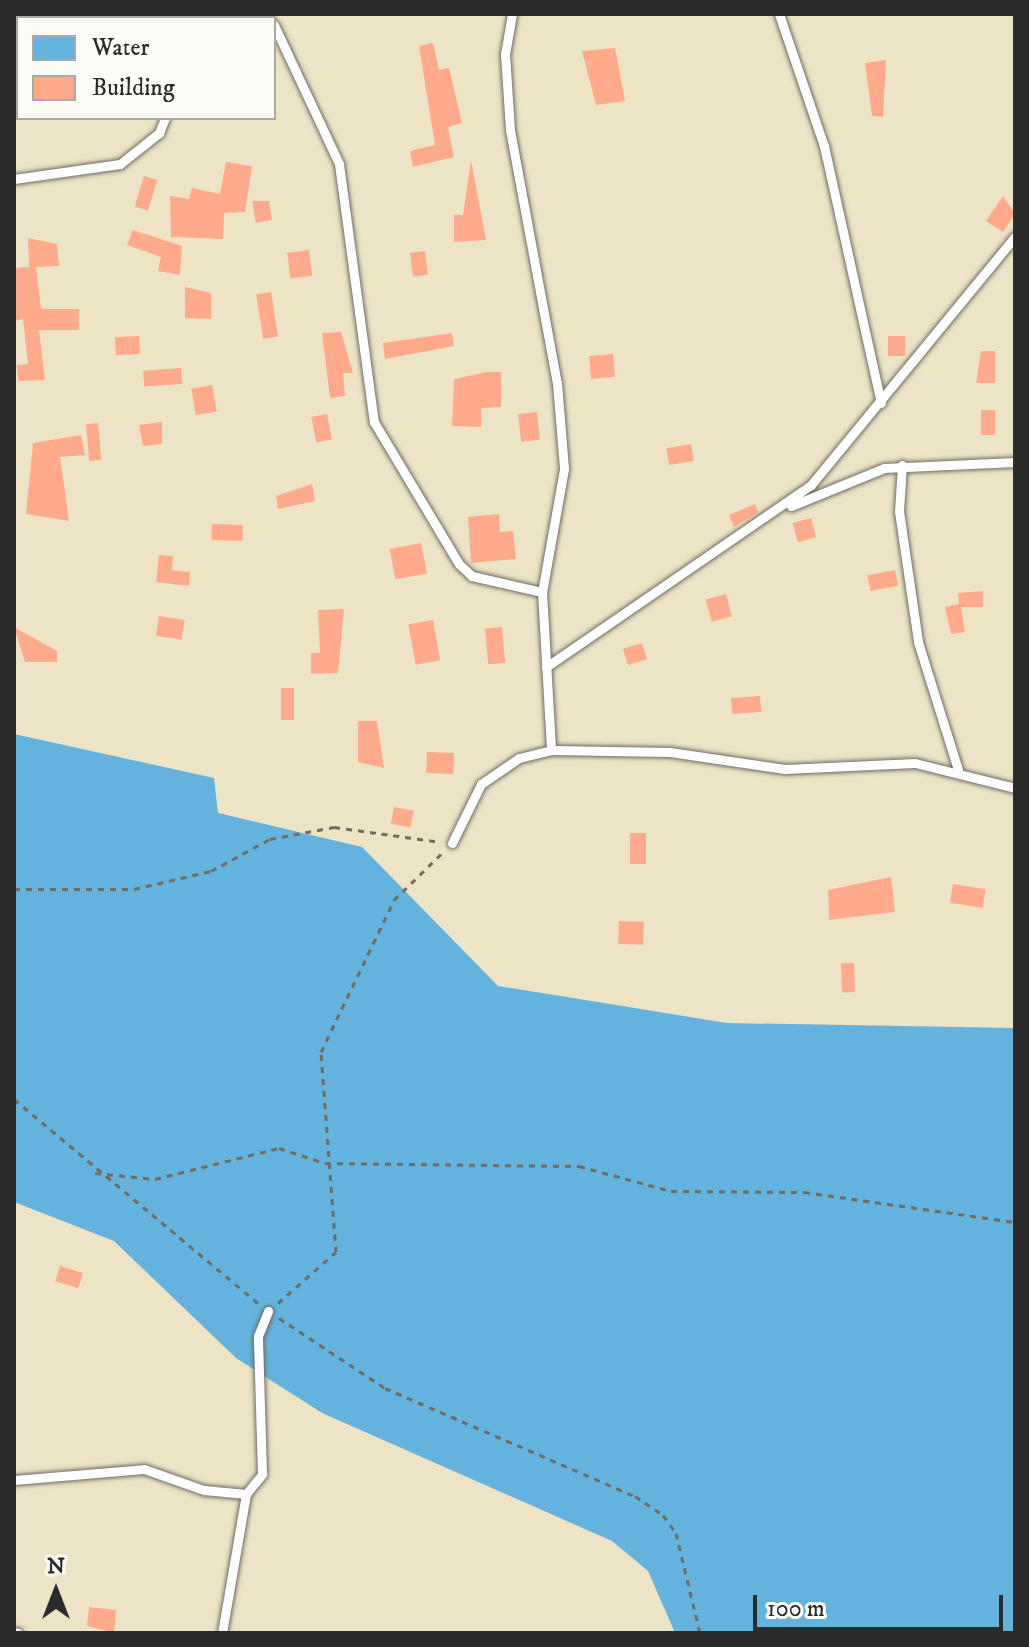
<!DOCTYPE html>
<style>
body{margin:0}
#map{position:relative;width:1029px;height:1647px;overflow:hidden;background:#ede4c6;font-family:"IM FELL DW Pica",serif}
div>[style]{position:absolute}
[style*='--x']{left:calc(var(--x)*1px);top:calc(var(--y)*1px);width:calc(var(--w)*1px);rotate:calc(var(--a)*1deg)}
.water>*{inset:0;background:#64b3df}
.building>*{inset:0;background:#feaa8b;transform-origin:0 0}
.path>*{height:3px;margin-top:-1.5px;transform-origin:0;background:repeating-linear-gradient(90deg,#6f6c61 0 6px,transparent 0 12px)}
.roads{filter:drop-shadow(0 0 2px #6f6c61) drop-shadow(0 0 2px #6f6c61)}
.lane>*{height:9px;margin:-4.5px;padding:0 4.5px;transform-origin:4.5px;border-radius:4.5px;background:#fff}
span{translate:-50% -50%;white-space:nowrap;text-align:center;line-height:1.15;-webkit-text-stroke:6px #fdfcf7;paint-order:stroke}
.frame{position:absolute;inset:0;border:16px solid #2b2b2b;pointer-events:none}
.legend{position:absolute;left:16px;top:16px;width:260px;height:104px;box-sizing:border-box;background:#fdfcf7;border:2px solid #a9a8a5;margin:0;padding:10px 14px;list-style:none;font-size:24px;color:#2b2b2b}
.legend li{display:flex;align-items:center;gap:16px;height:40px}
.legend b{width:40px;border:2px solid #a9a8a5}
.north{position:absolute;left:16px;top:1551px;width:80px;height:80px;-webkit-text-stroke:6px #fdfcf7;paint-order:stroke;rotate:0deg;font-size:22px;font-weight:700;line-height:32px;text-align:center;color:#2b2b2b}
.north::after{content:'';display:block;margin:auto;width:28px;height:36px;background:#2b2b2b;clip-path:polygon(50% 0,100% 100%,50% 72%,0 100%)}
.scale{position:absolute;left:753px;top:1595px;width:250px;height:36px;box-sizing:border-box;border:4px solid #2b2b2b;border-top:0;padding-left:10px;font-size:24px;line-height:28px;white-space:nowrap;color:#2b2b2b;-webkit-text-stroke:6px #fdfcf7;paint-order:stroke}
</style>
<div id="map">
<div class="water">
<i style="clip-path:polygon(14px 734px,214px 778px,218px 813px,362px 847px,498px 986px,727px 1023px,1015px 1028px,1015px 1633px,675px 1633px,648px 1571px,612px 1541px,322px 1413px,236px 1358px,114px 1241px,14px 1202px)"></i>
</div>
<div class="building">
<i style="clip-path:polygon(433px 43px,439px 70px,449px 68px,462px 123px,448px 127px,454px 157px,413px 167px,410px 151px,435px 145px,419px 46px)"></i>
<i style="clip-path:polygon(615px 48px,625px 101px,596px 105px,582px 51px)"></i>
<i style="clip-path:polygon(886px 60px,883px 117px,872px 116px,865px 63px)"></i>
<i style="clip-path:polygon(471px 160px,486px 240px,454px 242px,454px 215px,463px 215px)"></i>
<i style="clip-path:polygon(226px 162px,252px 166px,245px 212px,224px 213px,223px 239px,171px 237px,170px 196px,189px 199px,192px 188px,220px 194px)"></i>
<i style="left:144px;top:176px;width:14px;height:32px;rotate:17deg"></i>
<i style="clip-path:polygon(1003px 196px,1015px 214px,1003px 232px,986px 221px)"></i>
<i style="clip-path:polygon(252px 201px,269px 201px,272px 220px,256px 223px)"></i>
<i style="clip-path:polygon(133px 230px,182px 246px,180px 275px,158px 271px,161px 257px,127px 245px)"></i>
<i style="clip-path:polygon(28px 238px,57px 244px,59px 266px,36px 267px,41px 309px,79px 309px,79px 330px,39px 330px,45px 380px,18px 381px,17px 365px,28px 364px,23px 319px,14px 321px,14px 268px,29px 267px)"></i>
<i style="left:309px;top:250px;width:26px;height:22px;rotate:83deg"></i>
<i style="left:425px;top:251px;width:24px;height:15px;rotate:83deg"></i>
<i style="clip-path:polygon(185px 287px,211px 293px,211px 319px,185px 318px)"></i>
<i style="left:271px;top:292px;width:45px;height:15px;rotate:81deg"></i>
<i style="clip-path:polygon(341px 332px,353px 373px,343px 373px,345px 396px,330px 398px,322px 333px)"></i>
<i style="clip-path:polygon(452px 333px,454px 346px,385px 359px,383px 343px)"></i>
<i style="left:139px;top:336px;width:18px;height:24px;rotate:87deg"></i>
<i style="left:888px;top:336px;width:17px;height:20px"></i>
<i style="clip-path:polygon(981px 351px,995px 351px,995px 383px,976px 383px)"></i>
<i style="left:613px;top:354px;width:23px;height:24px;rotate:85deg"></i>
<i style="left:181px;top:368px;width:16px;height:38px;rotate:86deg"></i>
<i style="clip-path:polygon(487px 372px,501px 372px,501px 407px,481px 408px,481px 427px,452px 426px,454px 379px)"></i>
<i style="left:212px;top:385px;width:27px;height:21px;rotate:80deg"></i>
<i style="left:981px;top:410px;width:14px;height:25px"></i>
<i style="left:537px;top:412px;width:28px;height:19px;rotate:84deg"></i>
<i style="left:327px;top:414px;width:26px;height:16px;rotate:79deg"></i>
<i style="clip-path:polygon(162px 422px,162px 444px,143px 446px,139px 425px)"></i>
<i style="left:98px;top:423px;width:37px;height:12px;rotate:85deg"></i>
<i style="clip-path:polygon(81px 435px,85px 455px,60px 457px,69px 521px,26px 514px,33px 443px)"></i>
<i style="left:691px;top:444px;width:17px;height:25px;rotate:80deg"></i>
<i style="clip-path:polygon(312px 484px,315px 501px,278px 509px,276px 496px)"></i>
<i style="clip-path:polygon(755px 504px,758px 512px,734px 527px,729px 515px)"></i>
<i style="clip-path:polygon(499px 514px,500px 532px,513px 531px,516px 559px,471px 563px,468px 517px)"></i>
<i style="left:811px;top:518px;width:20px;height:19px;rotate:75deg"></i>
<i style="left:212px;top:524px;width:31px;height:16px;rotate:2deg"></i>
<i style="left:421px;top:543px;width:31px;height:32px;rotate:79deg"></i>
<i style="clip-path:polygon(159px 555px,173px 556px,172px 570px,190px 572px,189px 586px,156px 582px)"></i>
<i style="left:895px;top:570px;width:16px;height:28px;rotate:79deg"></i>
<i style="clip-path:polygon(983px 591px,983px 607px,961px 607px,965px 632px,951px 634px,945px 607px,959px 604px,958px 593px)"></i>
<i style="left:726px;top:594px;width:23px;height:21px;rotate:75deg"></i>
<i style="clip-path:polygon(344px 609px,338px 673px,311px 674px,311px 653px,320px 653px,318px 610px)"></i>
<i style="left:159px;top:616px;width:26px;height:20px;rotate:9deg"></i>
<i style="left:433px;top:620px;width:41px;height:25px;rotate:80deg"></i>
<i style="clip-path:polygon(14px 627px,57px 651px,57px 662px,25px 662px)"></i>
<i style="left:502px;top:627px;width:36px;height:17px;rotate:85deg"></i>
<i style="left:642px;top:643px;width:17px;height:20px;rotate:73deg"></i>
<i style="left:281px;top:688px;width:13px;height:32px"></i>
<i style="left:760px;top:696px;width:16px;height:29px;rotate:86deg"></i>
<i style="clip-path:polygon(358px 721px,377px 721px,384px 768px,358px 762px)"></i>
<i style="left:427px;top:752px;width:27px;height:21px;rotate:2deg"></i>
<i style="left:394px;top:807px;width:20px;height:17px;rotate:11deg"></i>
<i style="left:630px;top:833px;width:16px;height:31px"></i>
<i style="clip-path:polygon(891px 877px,895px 912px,829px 920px,828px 890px)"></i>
<i style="left:953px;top:884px;width:33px;height:19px;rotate:9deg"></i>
<i style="left:619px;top:921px;width:25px;height:23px;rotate:2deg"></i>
<i style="left:854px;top:963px;width:29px;height:13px;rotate:88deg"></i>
<i style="left:60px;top:1266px;width:24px;height:16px;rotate:17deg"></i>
<i style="clip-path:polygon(89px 1607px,116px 1610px,114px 1633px,87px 1626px)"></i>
</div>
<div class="path">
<i style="--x:14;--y:889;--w:120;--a:0"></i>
<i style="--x:134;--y:889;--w:79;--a:-13.2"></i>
<i style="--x:211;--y:871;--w:67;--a:-28.5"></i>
<i style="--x:270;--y:839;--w:65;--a:-10.6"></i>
<i style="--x:334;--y:827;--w:108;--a:8"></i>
<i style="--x:14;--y:1099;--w:319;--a:39.9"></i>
<i style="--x:95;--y:1173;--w:60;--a:5.7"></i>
<i style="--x:155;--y:1179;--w:128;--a:-14"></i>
<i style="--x:279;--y:1148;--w:48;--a:18.1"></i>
<i style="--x:325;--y:1163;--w:254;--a:0.7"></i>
<i style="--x:579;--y:1166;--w:95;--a:15.2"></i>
<i style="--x:671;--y:1191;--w:133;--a:0.4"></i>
<i style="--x:804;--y:1192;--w:213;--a:8.1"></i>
<i style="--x:278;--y:1303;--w:77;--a:-41.3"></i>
<i style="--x:336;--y:1252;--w:201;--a:-94.3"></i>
<i style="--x:321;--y:1052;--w:169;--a:-64.3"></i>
<i style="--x:394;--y:900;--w:71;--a:-44.4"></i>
<i style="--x:279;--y:1318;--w:127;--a:33.4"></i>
<i style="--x:385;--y:1388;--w:272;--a:23.4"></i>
<i style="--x:635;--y:1496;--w:34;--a:34"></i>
<i style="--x:663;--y:1515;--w:22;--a:54"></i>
<i style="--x:676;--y:1533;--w:103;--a:76.5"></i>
</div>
<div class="roads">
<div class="lane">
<i style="--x:266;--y:14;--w:5;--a:53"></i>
<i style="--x:512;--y:14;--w:41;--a:99.9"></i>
<i style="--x:505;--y:54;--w:76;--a:86.2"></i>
<i style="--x:510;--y:130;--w:257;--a:79.5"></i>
<i style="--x:557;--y:383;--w:86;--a:85.3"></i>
<i style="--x:564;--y:469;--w:125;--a:100.1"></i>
<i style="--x:542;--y:592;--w:158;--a:86.7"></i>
<i style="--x:779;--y:14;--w:139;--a:71.2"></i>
<i style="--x:824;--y:146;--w:263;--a:77.5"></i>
<i style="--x:200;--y:18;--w:4;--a:-76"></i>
<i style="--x:274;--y:25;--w:153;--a:64.9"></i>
<i style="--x:339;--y:164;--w:260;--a:82.3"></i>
<i style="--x:374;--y:422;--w:165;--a:59.1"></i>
<i style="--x:459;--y:564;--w:18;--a:43"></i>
<i style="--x:472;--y:576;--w:72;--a:12.9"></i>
<i style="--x:14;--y:179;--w:107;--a:-8.1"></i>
<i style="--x:120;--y:164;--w:50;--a:-38.5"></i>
<i style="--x:159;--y:133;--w:16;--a:-68"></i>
<i style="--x:902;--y:465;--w:46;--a:93.7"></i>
<i style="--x:899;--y:511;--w:132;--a:81.7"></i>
<i style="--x:918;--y:642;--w:134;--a:72.6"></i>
<i style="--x:791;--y:506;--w:100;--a:-22.2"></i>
<i style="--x:884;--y:468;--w:131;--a:-2.6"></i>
<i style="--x:546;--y:667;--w:321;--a:-34.5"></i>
<i style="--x:811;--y:485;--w:321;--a:-50.6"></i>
<i style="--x:452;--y:843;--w:66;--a:-63.8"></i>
<i style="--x:481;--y:784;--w:46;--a:-34.4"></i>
<i style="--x:519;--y:758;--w:33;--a:-14"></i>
<i style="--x:551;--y:750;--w:119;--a:1"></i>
<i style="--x:670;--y:752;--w:116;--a:8.4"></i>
<i style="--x:785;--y:769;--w:130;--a:-2.6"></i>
<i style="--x:915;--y:763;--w:103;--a:14"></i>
<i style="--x:14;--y:1480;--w:130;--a:-4.8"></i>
<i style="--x:144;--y:1469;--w:64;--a:19.3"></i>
<i style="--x:204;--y:1490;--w:42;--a:5.4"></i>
<i style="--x:246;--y:1494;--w:26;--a:-51"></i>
<i style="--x:262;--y:1474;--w:138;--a:-91.7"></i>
<i style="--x:258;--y:1336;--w:27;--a:-68"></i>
<i style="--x:14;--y:1632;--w:4;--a:14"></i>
<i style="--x:222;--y:1633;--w:141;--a:-80.2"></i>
</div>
</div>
<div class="frame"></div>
<ul class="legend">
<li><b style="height:22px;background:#64b3df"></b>Water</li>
<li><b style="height:22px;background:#feaa8b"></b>Building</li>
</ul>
<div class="north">N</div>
<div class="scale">100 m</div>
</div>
